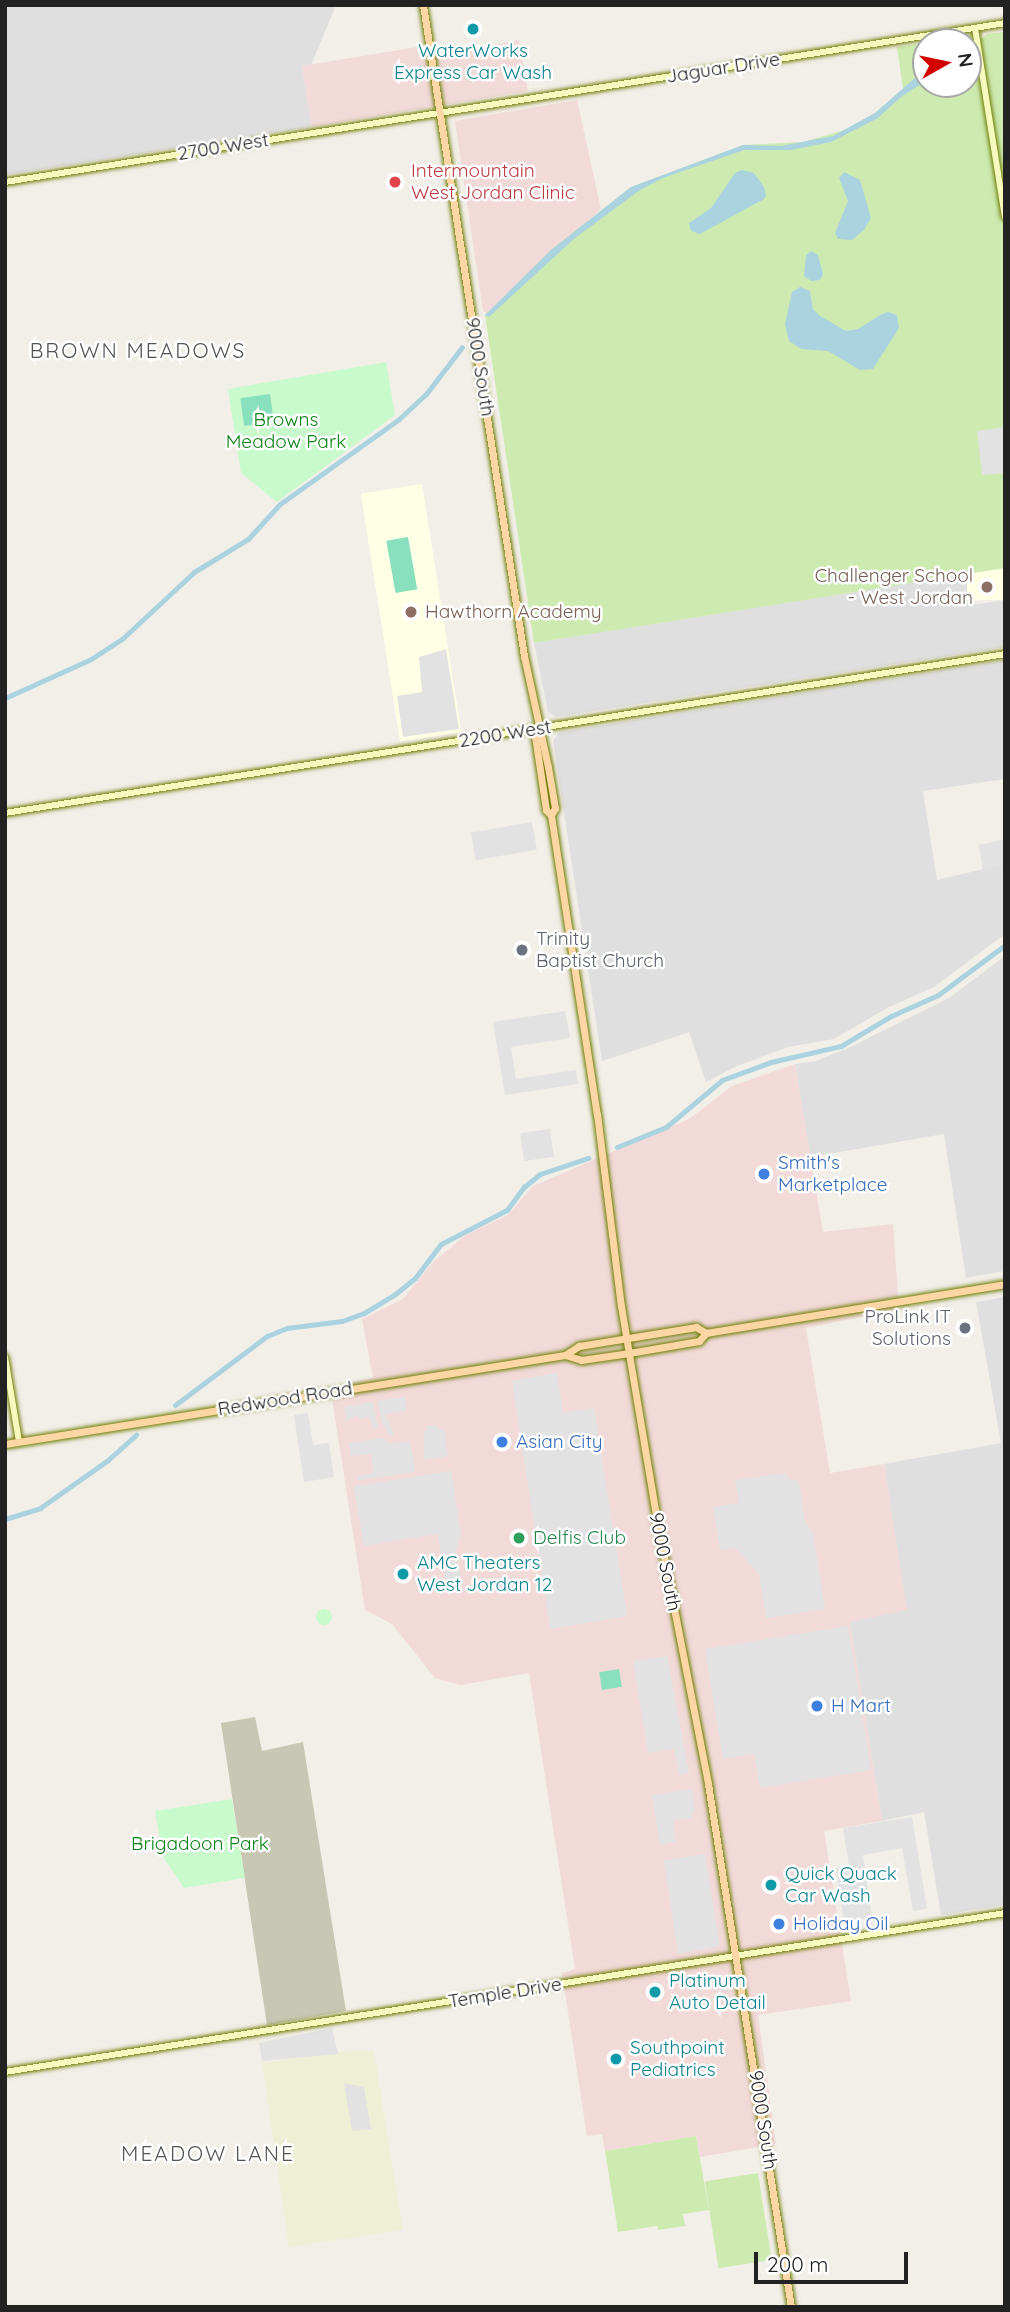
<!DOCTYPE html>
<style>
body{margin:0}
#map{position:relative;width:1010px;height:2312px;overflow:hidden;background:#f2efe9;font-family:Quicksand,sans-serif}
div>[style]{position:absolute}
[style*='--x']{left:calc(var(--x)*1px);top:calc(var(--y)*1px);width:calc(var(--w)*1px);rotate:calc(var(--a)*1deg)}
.residential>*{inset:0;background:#e0dfdf}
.commercial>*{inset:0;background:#f2dad9}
.education>*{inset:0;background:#ffffe5;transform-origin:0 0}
.construction>*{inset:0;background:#c7c7b4}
.farmland>*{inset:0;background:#eef0d5}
.grass>*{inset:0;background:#cdebb0;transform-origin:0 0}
.park>*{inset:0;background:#c8facc}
.round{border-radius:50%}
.pitch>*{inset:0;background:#88e0be;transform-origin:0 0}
.parking>*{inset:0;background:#e2e2e2;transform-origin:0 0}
.water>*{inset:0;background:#aad3df}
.canal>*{height:5px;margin:-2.5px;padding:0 2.5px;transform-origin:2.5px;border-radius:2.5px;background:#aad3df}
.roads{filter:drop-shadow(0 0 2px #707d05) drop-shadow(0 0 2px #707d05)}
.secondary>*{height:6px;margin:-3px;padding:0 3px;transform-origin:3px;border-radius:3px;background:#f7fabf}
.primary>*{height:7px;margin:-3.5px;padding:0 3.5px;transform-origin:3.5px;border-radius:3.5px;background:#fcd6a4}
.dots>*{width:19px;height:19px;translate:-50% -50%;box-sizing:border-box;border:4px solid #fff;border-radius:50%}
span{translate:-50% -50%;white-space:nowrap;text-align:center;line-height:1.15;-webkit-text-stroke:5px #fff;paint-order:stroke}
.culture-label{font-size:19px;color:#0d838f}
.left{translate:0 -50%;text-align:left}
.street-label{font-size:19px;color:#222}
.health-label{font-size:19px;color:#be3a42}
.park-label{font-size:19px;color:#0c8416}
.education-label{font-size:19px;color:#785e54}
.right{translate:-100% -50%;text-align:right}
.worship-label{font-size:19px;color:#5b616d}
.shop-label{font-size:19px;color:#366cbe}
.leisure-label{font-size:19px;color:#27864d}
.neighbourhood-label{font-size:21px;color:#555;letter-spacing:2px}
.frame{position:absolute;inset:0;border:7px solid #222;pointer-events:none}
.north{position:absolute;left:912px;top:28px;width:70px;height:70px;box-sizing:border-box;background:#fff;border:2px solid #a7a7a7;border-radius:50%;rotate:81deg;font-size:19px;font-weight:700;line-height:28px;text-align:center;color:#222}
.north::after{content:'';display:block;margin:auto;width:24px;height:32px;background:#d40000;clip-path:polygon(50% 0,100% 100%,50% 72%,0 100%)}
.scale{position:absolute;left:754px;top:2252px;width:154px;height:32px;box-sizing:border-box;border:4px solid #222;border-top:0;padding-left:9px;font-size:21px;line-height:24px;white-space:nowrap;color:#222;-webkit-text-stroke:5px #fff;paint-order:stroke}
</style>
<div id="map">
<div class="residential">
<i style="clip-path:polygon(5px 5px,336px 5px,311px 65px,302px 66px,312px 127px,5px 175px)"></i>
<i style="clip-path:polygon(967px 574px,972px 605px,1005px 600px,1005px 647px,556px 717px,548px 712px,534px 643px)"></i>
<i style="clip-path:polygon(1005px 660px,1005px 779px,923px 791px,937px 880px,1005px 864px,1005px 934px,934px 987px,887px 1008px,834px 1039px,788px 1047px,737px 1066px,706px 1082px,689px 1032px,602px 1061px,553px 741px,559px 732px)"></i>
<i style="clip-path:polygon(1005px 956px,1005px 1271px,966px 1278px,944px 1134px,810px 1157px,795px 1064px,816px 1061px,848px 1048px,949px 998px)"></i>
<i style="clip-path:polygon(1005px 1297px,1005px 1905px,941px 1915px,924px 1812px,882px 1821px,850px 1622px,906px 1609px,884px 1464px,1001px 1443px,976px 1302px)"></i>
</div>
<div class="commercial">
<i style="clip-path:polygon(519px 40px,528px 91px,312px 127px,302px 66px,417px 47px,419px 57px)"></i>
<i style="clip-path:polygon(577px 100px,601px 209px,488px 314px,483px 311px,455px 121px)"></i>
<i style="clip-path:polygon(795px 1064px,823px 1232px,893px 1224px,899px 1309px,806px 1328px,830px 1473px,884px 1464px,907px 1610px,850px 1622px,882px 1821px,824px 1831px,851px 2001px,758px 2015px,776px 2144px,700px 2157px,696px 2136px,605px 2151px,602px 2134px,587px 2136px,562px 1973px,575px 1969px,529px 1673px,461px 1685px,435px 1678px,392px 1624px,365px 1610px,330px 1386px,373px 1378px,362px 1319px,403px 1299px,434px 1261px,466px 1235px,508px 1215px,533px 1186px,689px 1119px,732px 1086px)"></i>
</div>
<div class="education">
<i style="left:422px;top:484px;width:251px;height:62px;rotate:81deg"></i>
<i style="left:1005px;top:568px;width:32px;height:38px;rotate:90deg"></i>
</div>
<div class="construction">
<i style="clip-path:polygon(255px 1717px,262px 1751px,303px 1742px,346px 2011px,267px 2025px,221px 1723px)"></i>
</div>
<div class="farmland">
<i style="clip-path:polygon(374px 2051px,403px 2230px,289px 2247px,262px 2063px,337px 2052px)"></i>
</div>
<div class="grass">
<i style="clip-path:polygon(1005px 32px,1005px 568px,534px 643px,485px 315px,551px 250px,631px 187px,743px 145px,803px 142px,848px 129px,875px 113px,903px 89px,897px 47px,926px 43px,926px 84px,968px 84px,968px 42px,931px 42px,972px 35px,973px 39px,983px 38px,987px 34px)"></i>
<i style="clip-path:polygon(696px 2136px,709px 2210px,683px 2214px,685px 2226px,658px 2230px,657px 2226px,618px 2232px,605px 2151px)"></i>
<i style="left:758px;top:2173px;width:88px;height:54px;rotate:81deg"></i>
</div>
<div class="park">
<i style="clip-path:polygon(386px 362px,395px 415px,277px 502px,241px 473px,228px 389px)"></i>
<i class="round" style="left:316px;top:1609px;width:16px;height:16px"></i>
<i style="clip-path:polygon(232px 1799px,245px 1878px,184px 1888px,163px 1857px,155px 1811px)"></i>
</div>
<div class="pitch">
<i style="left:270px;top:394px;width:28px;height:30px;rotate:82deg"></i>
<i style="left:408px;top:537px;width:53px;height:22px;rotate:80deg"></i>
<i style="left:619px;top:1669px;width:18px;height:20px;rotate:81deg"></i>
</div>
<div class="parking">
<i style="clip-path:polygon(1005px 427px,1005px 473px,982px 475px,977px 431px)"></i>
<i style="clip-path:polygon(446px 649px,459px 729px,403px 737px,397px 696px,422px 692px,419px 657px)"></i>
<i style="left:532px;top:822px;width:28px;height:62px;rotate:80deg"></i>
<i style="clip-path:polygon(1005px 839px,1005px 864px,983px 870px,979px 845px)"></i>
<i style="clip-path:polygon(565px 1011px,570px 1038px,511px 1047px,516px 1079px,576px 1070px,578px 1084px,505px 1095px,493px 1022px)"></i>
<i style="left:550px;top:1129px;width:28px;height:30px;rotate:82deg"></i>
<i style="clip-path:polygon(557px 1373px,563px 1413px,594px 1408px,627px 1616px,550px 1629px,512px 1381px)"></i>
<i style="clip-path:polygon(405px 1397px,407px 1411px,385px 1414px,394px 1434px,390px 1436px,382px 1423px,378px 1401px)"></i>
<i style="clip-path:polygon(373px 1402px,378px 1427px,373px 1429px,369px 1417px,359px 1419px,358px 1415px,346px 1421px,344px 1407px)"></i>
<i style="clip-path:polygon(308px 1413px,313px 1445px,329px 1443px,334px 1477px,304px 1482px,294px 1415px)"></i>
<i style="clip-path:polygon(437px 1425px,438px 1430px,444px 1429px,448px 1456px,424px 1460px,424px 1431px,427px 1430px,426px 1426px)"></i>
<i style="clip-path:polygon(382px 1438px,390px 1444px,410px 1441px,415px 1472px,358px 1480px,357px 1476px,373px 1473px,371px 1454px,351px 1456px,349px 1443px)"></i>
<i style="clip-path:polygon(451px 1471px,461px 1534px,456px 1549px,463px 1590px,447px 1592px,438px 1534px,364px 1546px,354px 1486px)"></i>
<i style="clip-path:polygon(786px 1473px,789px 1479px,799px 1481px,805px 1522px,813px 1532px,825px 1609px,766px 1618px,759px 1574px,735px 1548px,720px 1550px,713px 1507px,739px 1503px,735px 1480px)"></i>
<i style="clip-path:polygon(848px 1626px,871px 1770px,760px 1788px,754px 1754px,723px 1759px,705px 1649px)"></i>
<i style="clip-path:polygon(667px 1656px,689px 1773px,679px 1775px,674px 1749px,648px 1753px,633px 1661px)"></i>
<i style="clip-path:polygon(692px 1789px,695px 1812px,692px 1812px,692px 1818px,673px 1821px,676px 1842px,660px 1845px,652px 1795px)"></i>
<i style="clip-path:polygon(912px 1817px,927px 1909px,913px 1911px,902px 1848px,863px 1855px,872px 1917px,844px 1922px,836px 1868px,849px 1866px,843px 1828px)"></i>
<i style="left:705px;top:1854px;width:94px;height:42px;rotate:81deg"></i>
<i style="clip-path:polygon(332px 2028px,338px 2054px,262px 2061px,259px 2043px)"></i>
<i style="clip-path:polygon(344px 2083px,364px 2087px,371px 2129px,352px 2131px)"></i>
</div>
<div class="water">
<i style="clip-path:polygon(926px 73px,926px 81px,902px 96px,878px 118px,831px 142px,791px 150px,744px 150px,663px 178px,640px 190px,575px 238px,489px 317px,485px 315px,551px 250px,631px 187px,743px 145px,781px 146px,833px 136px,875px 113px,915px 78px)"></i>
<i style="clip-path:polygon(742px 170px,754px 173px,764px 187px,766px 196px,764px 199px,700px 234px,691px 231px,689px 223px,711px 208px,735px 173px)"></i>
<i style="clip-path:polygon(844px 172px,860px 180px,871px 218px,864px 230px,852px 240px,838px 239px,835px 233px,848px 201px,839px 178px)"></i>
<i style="clip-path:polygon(811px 251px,818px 255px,823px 274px,820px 280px,811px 281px,804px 276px,806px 255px)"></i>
<i style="clip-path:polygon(800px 287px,810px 291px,813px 309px,820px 316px,846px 331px,858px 329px,882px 314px,888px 312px,897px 315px,899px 328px,873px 369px,860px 370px,828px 351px,801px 349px,789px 341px,785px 324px,792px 292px)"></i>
</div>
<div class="canal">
<i style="--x:5;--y:698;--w:94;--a:-24.4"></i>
<i style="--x:91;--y:659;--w:37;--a:-33"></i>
<i style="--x:122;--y:639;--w:98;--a:-42.9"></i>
<i style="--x:194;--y:572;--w:63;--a:-31.4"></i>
<i style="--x:248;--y:539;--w:47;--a:-47.6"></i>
<i style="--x:280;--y:504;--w:146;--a:-35.5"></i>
<i style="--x:399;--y:419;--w:37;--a:-43"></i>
<i style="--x:426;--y:394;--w:59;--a:-52.5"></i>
<i style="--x:617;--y:1147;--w:53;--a:-22.2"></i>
<i style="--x:666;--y:1127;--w:73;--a:-40"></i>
<i style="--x:722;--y:1080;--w:52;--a:-20.2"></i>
<i style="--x:771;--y:1062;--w:72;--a:-12.9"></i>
<i style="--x:841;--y:1046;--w:58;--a:-31"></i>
<i style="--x:891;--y:1016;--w:51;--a:-24.1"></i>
<i style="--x:938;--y:995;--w:84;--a:-36.7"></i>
<i style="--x:175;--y:1405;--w:115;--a:-36.9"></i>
<i style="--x:267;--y:1336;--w:22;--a:-22"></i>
<i style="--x:287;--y:1328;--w:55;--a:-7.3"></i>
<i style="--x:342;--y:1321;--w:23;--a:-20"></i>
<i style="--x:364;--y:1313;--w:35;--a:-31"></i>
<i style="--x:394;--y:1295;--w:27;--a:-39"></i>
<i style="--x:415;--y:1278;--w:43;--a:-52.6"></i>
<i style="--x:441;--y:1244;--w:74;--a:-27.3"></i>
<i style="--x:507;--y:1210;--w:29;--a:-54"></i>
<i style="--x:524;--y:1187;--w:21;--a:-39"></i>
<i style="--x:540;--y:1174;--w:51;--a:-18.4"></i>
<i style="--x:5;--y:1519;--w:37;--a:-17"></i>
<i style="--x:40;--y:1508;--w:83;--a:-35.2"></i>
<i style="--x:108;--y:1460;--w:38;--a:-42"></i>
</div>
<div class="roads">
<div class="secondary">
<i style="--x:975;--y:28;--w:191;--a:81"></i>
<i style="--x:5;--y:182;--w:1013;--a:-9.03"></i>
<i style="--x:5;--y:813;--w:1013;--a:-9.03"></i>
<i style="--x:5;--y:1357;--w:86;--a:80.6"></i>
<i style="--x:5;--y:2072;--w:1013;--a:-9.03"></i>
</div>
<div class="primary">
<i style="--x:423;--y:5;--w:659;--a:81.18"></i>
<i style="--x:524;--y:656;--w:114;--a:77.8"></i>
<i style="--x:548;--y:767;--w:42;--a:80.3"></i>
<i style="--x:555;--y:808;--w:8;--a:120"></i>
<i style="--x:551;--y:815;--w:303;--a:81.3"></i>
<i style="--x:597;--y:1114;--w:193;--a:82.9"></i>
<i style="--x:621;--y:1306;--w:223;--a:80.5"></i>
<i style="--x:658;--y:1526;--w:263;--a:79"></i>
<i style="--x:708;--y:1784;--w:530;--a:80.98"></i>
<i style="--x:538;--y:729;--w:8;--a:113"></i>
<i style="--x:535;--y:736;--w:75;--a:81.5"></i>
<i style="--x:546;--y:810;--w:7;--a:45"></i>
<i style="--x:565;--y:1355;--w:17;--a:17"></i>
<i style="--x:581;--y:1360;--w:49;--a:-8.3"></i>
<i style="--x:629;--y:1353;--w:71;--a:-9.7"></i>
<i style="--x:699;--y:1341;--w:11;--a:-49"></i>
<i style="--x:706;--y:1333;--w:303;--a:-9.3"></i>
<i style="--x:5;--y:1444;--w:567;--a:-9.03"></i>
<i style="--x:565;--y:1355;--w:17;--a:-33"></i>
<i style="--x:579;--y:1346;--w:119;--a:-9.2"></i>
<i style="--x:696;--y:1327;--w:12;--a:31"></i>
</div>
</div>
<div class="dots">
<i style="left:473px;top:29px;background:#0f9aa8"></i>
<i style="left:395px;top:182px;background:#e0444e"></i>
<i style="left:987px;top:587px;background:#8d6e63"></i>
<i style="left:411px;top:612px;background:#8d6e63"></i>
<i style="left:522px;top:950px;background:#6b7280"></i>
<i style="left:764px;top:1174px;background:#3f7fe0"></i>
<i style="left:965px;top:1328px;background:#6b7280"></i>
<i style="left:502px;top:1442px;background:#3f7fe0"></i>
<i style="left:519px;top:1538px;background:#2e9e5b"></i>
<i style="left:403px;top:1574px;background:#0f9aa8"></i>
<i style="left:817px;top:1706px;background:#3f7fe0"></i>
<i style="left:771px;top:1885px;background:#0f9aa8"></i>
<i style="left:779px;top:1924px;background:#3f7fe0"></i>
<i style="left:655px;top:1992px;background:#0f9aa8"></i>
<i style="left:616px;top:2059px;background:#0f9aa8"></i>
</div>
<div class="culture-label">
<span style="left:473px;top:62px">WaterWorks<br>Express Car Wash</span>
<span class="left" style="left:417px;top:1574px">AMC Theaters<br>West Jordan 12</span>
<span class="left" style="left:785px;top:1885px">Quick Quack<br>Car Wash</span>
<span class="left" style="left:669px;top:1992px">Platinum<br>Auto Detail</span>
<span class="left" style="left:630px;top:2059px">Southpoint<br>Pediatrics</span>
</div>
<div class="street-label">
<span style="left:723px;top:68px;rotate:-9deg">Jaguar Drive</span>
<span style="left:223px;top:147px;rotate:-9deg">2700 West</span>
<span style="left:480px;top:367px;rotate:81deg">9000 South</span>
<span style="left:505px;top:734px;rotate:-9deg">2200 West</span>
<span style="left:285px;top:1399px;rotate:-9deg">Redwood Road</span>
<span style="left:665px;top:1562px;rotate:79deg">9000 South</span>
<span style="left:505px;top:1993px;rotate:-9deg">Temple Drive</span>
<span style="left:763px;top:2120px;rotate:81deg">9000 South</span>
</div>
<div class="health-label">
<span class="left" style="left:411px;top:182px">Intermountain<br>West Jordan Clinic</span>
</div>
<div class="park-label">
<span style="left:286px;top:431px">Browns<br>Meadow Park</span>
<span style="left:200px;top:1844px">Brigadoon Park</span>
</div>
<div class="education-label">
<span class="right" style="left:973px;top:587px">Challenger School<br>- West Jordan</span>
<span class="left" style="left:425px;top:612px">Hawthorn Academy</span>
</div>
<div class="worship-label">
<span class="left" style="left:536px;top:950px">Trinity<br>Baptist Church</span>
<span class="right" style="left:951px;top:1328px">ProLink IT<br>Solutions</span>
</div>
<div class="shop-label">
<span class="left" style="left:778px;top:1174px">Smith's<br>Marketplace</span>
<span class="left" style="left:516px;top:1442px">Asian City</span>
<span class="left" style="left:831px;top:1706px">H Mart</span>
<span class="left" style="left:793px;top:1924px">Holiday Oil</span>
</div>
<div class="leisure-label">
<span class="left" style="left:533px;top:1538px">Delfis Club</span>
</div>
<div class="neighbourhood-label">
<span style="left:138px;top:350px">BROWN MEADOWS</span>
<span style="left:208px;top:2153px">MEADOW LANE</span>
</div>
<div class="frame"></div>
<div class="north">N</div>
<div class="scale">200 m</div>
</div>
